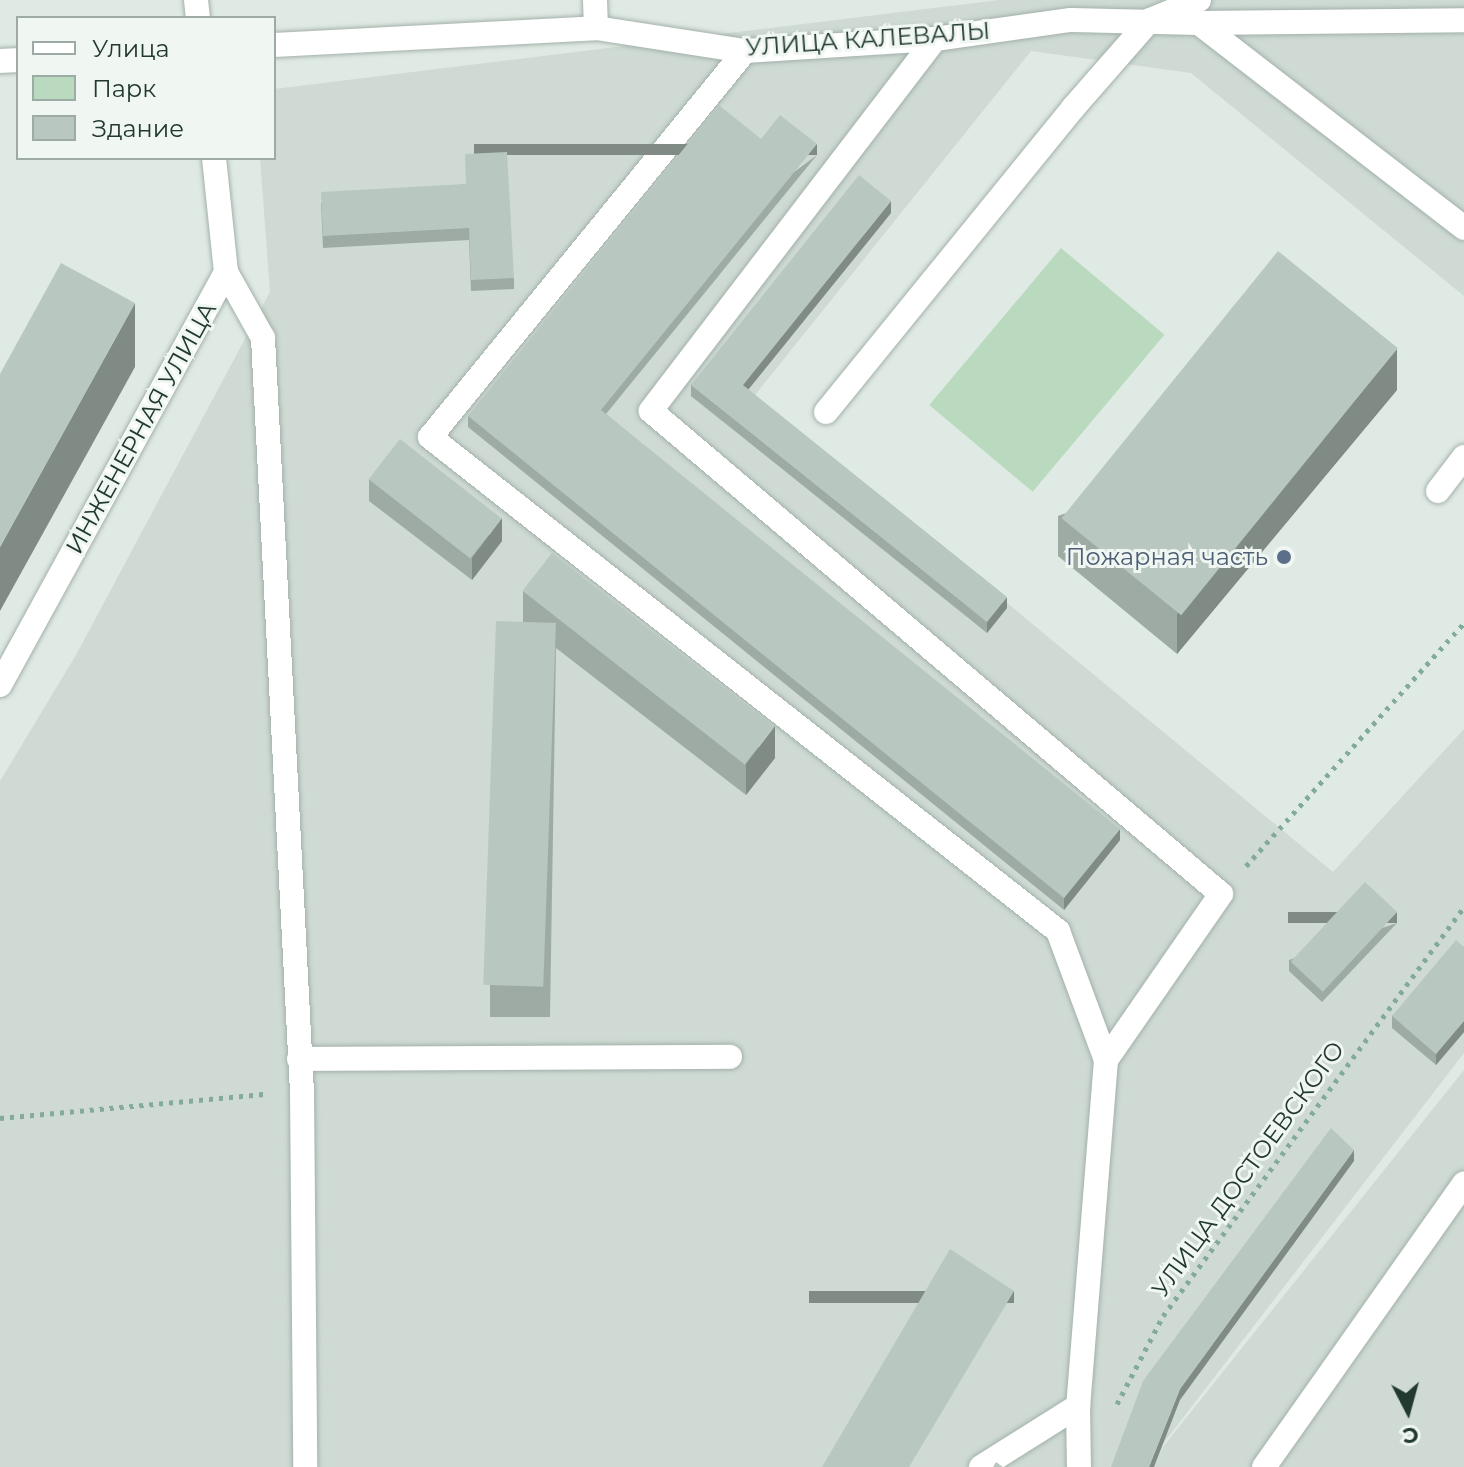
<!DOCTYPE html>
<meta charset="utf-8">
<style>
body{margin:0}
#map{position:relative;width:1464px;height:1467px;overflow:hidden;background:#e0eae4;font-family:Montserrat,sans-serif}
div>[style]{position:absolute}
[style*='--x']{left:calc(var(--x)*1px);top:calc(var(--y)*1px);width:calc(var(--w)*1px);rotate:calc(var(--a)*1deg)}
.built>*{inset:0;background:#cedad3}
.green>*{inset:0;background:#b9dabe;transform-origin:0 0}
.path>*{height:5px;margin-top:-2.5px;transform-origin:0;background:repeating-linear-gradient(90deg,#82ac99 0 4px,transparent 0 10px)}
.roads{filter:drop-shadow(0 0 2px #a3b1aa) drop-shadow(0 0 2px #a3b1aa)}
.lane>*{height:24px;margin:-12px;padding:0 12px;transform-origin:12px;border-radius:12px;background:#fff}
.street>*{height:24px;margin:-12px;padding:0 12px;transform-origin:12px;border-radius:12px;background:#fff}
.wall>*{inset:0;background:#9eaba4}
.shaded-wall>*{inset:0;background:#818b86;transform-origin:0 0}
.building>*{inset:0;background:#b8c7bf;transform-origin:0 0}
.dots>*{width:22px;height:22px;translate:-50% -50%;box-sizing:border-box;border:4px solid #f0f7f2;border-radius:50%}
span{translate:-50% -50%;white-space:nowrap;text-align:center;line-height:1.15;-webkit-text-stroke:6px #f0f7f2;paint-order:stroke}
.street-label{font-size:24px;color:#22392f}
.service-label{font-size:24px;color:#4e5e75}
.right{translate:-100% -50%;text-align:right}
.legend{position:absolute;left:16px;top:16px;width:260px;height:144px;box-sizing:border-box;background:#f0f7f2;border:2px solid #9eaba4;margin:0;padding:10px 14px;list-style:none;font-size:24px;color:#22392f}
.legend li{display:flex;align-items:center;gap:16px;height:40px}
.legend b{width:40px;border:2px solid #9eaba4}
.north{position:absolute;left:1368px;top:1371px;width:80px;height:80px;-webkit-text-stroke:6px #f0f7f2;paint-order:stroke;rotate:174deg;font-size:22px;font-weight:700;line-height:32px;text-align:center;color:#22392f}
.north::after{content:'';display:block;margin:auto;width:28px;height:36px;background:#22392f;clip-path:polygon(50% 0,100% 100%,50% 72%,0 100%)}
</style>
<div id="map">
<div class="built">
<i style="clip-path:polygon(999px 0,1464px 0,1464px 296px,1191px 73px,1031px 51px,755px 395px,1333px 872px,1464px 729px,1464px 1053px,1156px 1453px,1149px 1467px,0 1467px,0 781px,76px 655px,270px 292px,260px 158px,274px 158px,274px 89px)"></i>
<i style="clip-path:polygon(1464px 1070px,1464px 1467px,1154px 1467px,1162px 1448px)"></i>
</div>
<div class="green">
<i style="left:1061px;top:248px;width:135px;height:205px;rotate:40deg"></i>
</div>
<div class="path">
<i style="--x:1246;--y:866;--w:326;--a:-48.1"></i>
<i style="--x:0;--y:1118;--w:267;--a:-5.2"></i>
<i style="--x:1117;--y:1404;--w:99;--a:-62.4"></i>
<i style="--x:1163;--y:1316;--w:508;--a:-53.65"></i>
</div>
<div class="roads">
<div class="lane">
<i style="--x:595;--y:0;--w:28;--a:88"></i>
<i style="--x:1199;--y:23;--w:335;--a:37.7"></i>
<i style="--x:935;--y:39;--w:468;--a:127.4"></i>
<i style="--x:651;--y:411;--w:747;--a:40.28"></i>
<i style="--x:1221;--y:894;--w:202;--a:124.7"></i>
<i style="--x:274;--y:45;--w:322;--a:-3"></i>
<i style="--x:596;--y:28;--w:151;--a:8.8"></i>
<i style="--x:745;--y:51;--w:190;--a:-3.6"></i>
<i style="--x:935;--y:39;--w:137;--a:-8"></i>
<i style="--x:1071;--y:20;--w:128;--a:1.3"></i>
<i style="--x:1199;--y:23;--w:265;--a:-0.6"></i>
<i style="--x:745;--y:51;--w:498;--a:129.2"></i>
<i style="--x:430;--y:437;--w:799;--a:38.19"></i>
<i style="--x:1058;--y:931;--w:138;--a:69.6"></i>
<i style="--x:1106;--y:1060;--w:347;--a:94.6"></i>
<i style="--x:1078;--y:1406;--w:61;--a:89.1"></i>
<i style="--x:0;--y:61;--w:18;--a:-3"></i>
<i style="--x:226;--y:272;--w:76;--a:60.7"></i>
<i style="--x:263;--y:338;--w:754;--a:87.04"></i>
<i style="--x:302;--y:1091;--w:376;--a:89.5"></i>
<i style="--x:826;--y:412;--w:392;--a:-50.9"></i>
<i style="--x:1073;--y:108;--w:117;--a:-48.8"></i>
<i style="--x:1150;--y:20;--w:53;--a:-22.2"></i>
<i style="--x:1438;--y:491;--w:43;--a:-52.6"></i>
<i style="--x:0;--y:685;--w:471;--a:-61.3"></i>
<i style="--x:226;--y:272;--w:115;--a:-96"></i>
<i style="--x:299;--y:1059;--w:431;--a:-0.3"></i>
<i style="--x:981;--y:1467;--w:115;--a:-32.2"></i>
<i style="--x:1264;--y:1467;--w:347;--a:-54.8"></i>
</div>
<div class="street">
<i style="--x:196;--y:0;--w:18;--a:84"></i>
</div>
</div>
<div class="wall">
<i style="clip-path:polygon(817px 155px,606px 414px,1120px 840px,1064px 910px,468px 427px,468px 416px)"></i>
<i style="clip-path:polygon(466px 184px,514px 278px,514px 289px,471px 291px,469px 240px,323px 248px,321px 203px)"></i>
<i style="clip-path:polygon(891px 213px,748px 390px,1007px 608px,987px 633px,691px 396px,691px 385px)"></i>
<i style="clip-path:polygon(1397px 390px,1177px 654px,1058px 556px,1058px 516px)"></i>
<i style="clip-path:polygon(369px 479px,502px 541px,472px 580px,369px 501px)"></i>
<i style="clip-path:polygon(523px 591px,775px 758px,746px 795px,556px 648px,550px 1017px,490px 1017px,490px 985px,523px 622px)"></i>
<i style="clip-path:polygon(1397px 923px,1322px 1002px,1289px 971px,1289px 960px)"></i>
<i style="clip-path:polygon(1464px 947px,1464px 1032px,1436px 1065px,1392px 1028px,1392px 1016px)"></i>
</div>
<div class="shaded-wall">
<i style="left:817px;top:144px;width:11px;height:343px;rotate:90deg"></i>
<i style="clip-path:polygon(891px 201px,891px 213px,743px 396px,743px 385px)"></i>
<i style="clip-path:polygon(135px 303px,135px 367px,0 611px,0 547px)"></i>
<i style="clip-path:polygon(1397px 349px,1397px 390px,1177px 654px,1177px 614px)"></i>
<i style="clip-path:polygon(502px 518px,502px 541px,472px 580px,472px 558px)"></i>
<i style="clip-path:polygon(1007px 597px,1007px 608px,987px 633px,987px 622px)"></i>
<i style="clip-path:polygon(775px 726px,775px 758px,746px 795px,746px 764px)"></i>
<i style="clip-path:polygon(1120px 829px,1120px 840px,1064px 910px,1064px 898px)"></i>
<i style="left:1397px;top:912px;width:11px;height:109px;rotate:90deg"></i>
<i style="clip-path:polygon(1464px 1021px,1464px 1032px,1436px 1065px,1436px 1054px)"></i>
<i style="clip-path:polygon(1354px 1150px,1354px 1161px,1180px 1400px,1154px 1467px,1149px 1467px,1180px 1389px)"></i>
<i style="left:1014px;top:1291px;width:12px;height:205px;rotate:90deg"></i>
</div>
<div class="building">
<i style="clip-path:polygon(719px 105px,761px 139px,780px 115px,817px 144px,601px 410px,1120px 829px,1064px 898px,468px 416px)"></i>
<i style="clip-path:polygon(507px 152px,514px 278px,471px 280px,469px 228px,323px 236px,321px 192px,466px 184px,465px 154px)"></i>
<i style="clip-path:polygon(859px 175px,891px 201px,743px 385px,1007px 597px,987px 622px,691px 385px)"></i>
<i style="left:1278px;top:251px;width:154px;height:344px;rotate:39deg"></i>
<i style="clip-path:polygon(61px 263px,135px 303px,0 547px,0 374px)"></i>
<i style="left:400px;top:439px;width:129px;height:51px;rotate:38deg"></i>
<i style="left:552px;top:553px;width:282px;height:48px;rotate:38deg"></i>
<i style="left:496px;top:621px;width:60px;height:364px;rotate:2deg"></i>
<i style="left:1365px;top:882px;width:44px;height:109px;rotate:43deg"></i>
<i style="clip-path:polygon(1456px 940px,1464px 947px,1464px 1021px,1436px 1054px,1392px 1016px)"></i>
<i style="clip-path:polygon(1331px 1128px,1354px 1150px,1180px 1389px,1149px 1467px,1111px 1467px,1143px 1381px)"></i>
<i style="clip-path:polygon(950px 1249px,1014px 1291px,909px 1467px,822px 1467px)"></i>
<i style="clip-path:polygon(996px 1462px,1003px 1467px,993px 1467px)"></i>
</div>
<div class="dots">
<i style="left:1284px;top:557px;background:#5c6f8a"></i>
</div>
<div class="street-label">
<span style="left:868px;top:39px;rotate:-4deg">УЛИЦА КАЛЕВАЛЫ</span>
<span style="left:141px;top:428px;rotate:-61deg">ИНЖЕНЕРНАЯ УЛИЦА</span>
<span style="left:1248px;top:1169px;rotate:-54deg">УЛИЦА ДОСТОЕВСКОГО</span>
</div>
<div class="service-label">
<span class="right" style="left:1268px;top:557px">Пожарная часть</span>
</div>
<ul class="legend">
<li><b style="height:10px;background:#fff"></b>Улица</li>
<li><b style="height:22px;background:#b9dabe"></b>Парк</li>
<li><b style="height:22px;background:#b8c7bf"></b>Здание</li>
</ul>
<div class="north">С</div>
</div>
